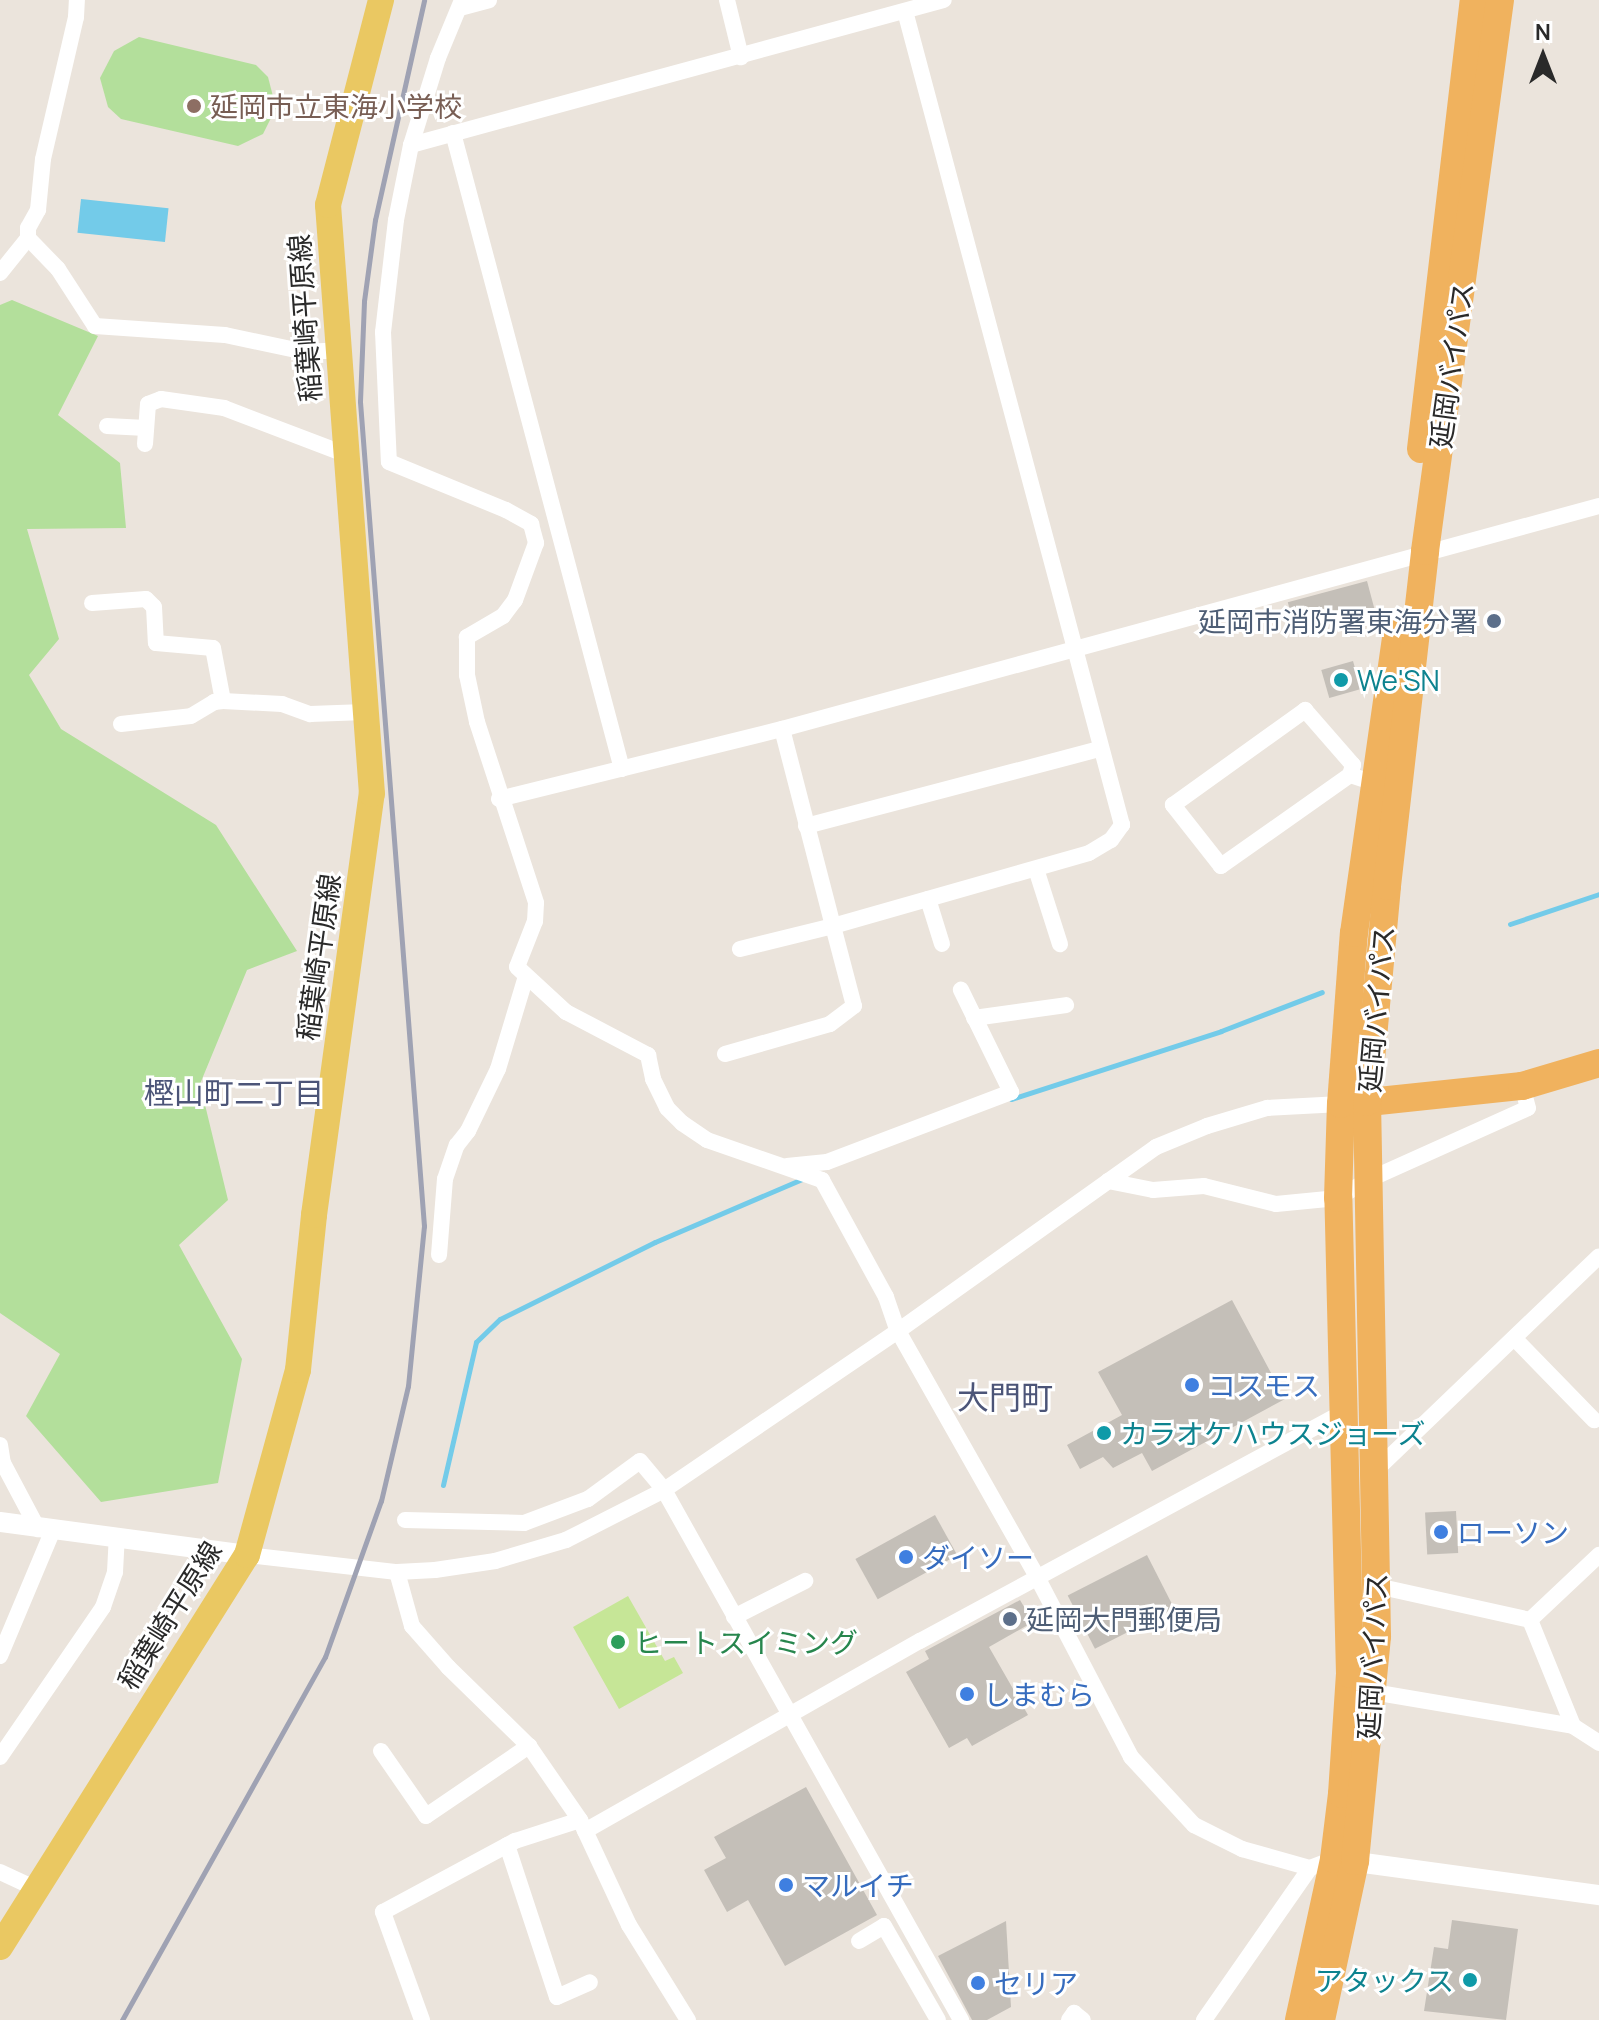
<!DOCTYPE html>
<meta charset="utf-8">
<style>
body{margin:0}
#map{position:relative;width:1599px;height:2020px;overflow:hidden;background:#ebe4dc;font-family:Manrope,"Noto Sans JP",sans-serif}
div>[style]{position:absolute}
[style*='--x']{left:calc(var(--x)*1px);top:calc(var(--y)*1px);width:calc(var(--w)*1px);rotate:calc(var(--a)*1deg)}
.green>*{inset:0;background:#b3df9b}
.pitch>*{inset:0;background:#c6e697}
.water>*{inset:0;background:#73cbe9;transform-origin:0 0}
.stream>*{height:5px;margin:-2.5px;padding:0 2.5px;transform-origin:2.5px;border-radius:2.5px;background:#73cbe9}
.building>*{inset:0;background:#c4bfb8;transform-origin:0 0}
.minor>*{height:16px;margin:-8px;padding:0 8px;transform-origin:8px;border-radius:8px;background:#fff}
.tertiary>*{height:20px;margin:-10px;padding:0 10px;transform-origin:10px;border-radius:10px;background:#fff}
.primary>*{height:26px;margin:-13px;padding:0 13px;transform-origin:13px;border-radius:13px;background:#eac862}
.trunk>*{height:28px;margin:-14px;padding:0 14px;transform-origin:14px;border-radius:14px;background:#f0b25e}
.rail>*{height:5px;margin:-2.5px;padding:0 2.5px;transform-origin:2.5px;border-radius:2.5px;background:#9fa2b3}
.dots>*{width:22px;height:22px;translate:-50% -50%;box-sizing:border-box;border:4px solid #fff;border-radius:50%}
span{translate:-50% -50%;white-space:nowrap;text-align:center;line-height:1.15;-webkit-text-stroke:6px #fff;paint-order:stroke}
.education-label{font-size:28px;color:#785e54}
.left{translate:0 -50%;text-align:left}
.street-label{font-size:28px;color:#2a2a2a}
.service-label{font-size:28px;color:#4e5e75}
.right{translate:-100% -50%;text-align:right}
.culture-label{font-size:28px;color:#0d838f}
.shop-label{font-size:28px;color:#366cbe}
.leisure-label{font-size:28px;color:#27864d}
.neighbourhood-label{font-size:30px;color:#4c5578}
.quarter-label{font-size:32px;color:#4c5578}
.north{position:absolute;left:1503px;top:16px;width:80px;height:80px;-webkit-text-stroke:6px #fff;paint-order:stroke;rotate:0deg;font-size:22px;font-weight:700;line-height:32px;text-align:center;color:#2a2a2a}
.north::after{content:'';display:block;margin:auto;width:28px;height:36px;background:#2a2a2a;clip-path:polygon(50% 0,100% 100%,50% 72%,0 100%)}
</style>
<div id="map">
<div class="green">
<i style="clip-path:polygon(139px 37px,256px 65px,268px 77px,276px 108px,263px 134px,238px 146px,121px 119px,108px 107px,100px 78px,114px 51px)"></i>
<i style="clip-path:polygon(12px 300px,98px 336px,58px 415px,120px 463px,126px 528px,27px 529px,59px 639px,29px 675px,61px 729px,216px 825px,297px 951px,247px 970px,200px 1084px,228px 1200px,179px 1245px,242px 1359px,218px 1483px,101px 1502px,26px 1416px,60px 1354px,0 1313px,0 305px)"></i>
</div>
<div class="pitch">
<i style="clip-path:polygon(628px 1596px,665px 1661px,674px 1657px,683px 1673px,619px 1709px,573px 1627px)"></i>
</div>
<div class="water">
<i style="left:81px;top:199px;width:88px;height:34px;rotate:6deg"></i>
</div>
<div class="stream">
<i style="--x:1510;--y:924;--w:94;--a:-18.6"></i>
<i style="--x:1011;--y:1099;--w:221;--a:-17.9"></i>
<i style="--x:1221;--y:1031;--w:108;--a:-21.1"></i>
<i style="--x:443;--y:1485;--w:147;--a:-77"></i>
<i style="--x:476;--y:1342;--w:33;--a:-44"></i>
<i style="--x:500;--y:1319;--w:173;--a:-26.4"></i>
<i style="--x:655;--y:1242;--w:162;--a:-23.2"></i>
</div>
<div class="building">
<i style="left:1367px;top:581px;width:31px;height:82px;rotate:75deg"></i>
<i style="left:1353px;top:661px;width:29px;height:33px;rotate:74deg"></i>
<i style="clip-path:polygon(1232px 1300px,1285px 1399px,1152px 1471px,1142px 1453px,1113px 1468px,1103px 1457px,1080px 1469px,1067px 1445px,1122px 1415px,1098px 1372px)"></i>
<i style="left:1456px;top:1511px;width:42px;height:31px;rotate:87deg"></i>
<i style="left:935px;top:1515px;width:46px;height:91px;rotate:61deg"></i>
<i style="left:1147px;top:1555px;width:60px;height:89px;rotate:63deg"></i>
<i style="clip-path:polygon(1020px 1600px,1033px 1622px,989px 1647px,1028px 1715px,972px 1746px,967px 1738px,949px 1748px,906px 1672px,929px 1659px,925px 1651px)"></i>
<i style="clip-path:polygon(806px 1787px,877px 1915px,785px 1966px,748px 1900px,727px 1912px,704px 1870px,726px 1858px,714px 1837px)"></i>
<i style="clip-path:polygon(1452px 1920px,1518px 1929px,1506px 2020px,1424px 2011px,1434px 1947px,1448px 1949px)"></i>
<i style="clip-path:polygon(1006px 1921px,1011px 2007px,987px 2020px,972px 2020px,938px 1956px)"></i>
</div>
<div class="minor">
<i style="--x:462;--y:0;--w:63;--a:112.5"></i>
<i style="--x:438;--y:58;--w:91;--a:107.2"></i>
<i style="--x:411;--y:145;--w:76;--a:101.3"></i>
<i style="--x:396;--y:220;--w:113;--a:96.6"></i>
<i style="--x:383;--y:332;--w:130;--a:87.4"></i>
<i style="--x:389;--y:462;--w:126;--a:22.3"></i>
<i style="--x:506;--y:510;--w:29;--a:29"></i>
<i style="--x:531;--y:524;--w:20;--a:75"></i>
<i style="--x:536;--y:543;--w:61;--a:110.2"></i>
<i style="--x:515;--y:600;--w:20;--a:127"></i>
<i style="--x:503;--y:616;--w:42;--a:149.7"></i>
<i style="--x:467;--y:637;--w:38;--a:90"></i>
<i style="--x:467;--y:675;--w:48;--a:78"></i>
<i style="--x:477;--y:722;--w:190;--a:71.9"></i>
<i style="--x:536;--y:903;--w:18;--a:93"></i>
<i style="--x:535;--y:921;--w:49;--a:111.4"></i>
<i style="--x:517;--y:967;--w:67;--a:42.6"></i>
<i style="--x:566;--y:1012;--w:93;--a:27.7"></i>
<i style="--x:648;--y:1055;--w:25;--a:78"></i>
<i style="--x:653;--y:1079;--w:32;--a:64"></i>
<i style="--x:667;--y:1108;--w:21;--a:45"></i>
<i style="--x:682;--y:1123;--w:30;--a:34"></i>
<i style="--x:707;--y:1140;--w:122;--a:19.2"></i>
<i style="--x:822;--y:1180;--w:133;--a:61.3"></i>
<i style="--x:886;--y:1297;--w:36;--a:71"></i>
<i style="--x:898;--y:1331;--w:283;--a:60.5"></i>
<i style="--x:1037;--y:1577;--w:203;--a:62.4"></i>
<i style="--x:1131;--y:1757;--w:93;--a:47.2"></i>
<i style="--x:1194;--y:1825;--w:54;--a:26.6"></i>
<i style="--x:1242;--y:1849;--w:71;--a:15.6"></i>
<i style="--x:1310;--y:1868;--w:26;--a:-21"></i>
<i style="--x:727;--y:0;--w:59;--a:76.2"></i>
<i style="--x:460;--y:8;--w:30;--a:-15"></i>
<i style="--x:453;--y:133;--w:658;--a:75.12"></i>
<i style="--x:411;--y:145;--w:552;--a:-15.22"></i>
<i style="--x:28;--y:238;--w:10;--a:-90"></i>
<i style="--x:28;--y:228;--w:21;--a:-61"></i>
<i style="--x:38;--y:210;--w:51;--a:-84.4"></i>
<i style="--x:43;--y:159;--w:146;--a:-76.9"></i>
<i style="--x:76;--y:17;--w:17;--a:-87"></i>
<i style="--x:0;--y:273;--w:45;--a:-51.3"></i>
<i style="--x:28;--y:238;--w:43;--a:45.9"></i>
<i style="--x:58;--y:269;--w:68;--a:57"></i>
<i style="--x:95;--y:326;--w:130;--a:4"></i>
<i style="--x:225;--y:335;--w:82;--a:12"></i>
<i style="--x:305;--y:352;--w:34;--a:-3"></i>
<i style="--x:107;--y:426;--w:39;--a:3"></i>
<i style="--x:145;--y:444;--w:40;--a:-85.7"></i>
<i style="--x:148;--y:404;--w:14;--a:-21"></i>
<i style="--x:161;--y:399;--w:64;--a:8.1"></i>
<i style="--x:224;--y:408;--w:132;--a:20.9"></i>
<i style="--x:92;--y:603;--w:54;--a:-4.2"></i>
<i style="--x:146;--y:599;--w:11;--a:45"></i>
<i style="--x:154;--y:607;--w:36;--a:87"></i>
<i style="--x:156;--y:643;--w:57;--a:5"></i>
<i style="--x:213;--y:648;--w:54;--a:79.3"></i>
<i style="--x:121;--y:724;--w:70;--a:-6.5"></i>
<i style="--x:191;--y:716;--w:27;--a:-31"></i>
<i style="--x:214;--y:702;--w:9;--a:-6"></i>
<i style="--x:223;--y:701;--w:59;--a:2.9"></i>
<i style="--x:282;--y:704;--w:30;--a:20"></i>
<i style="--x:310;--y:714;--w:55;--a:-2.1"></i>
<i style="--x:1350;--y:775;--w:158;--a:144.8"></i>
<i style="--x:1221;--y:866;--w:78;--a:-128.2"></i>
<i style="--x:1173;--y:805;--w:163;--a:-35.7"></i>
<i style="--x:1305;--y:710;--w:73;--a:48.9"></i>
<i style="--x:1353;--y:765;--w:10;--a:107"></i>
<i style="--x:1350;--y:775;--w:26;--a:18"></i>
<i style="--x:499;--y:799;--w:292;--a:-13.9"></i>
<i style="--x:782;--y:729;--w:847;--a:-15.27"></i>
<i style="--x:806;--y:826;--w:303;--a:-14.7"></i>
<i style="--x:1036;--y:869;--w:79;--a:72.3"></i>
<i style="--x:928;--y:899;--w:47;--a:72.7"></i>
<i style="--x:740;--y:949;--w:96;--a:-13.9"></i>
<i style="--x:833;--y:926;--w:203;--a:-104.5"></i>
<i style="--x:974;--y:1018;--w:93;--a:-8"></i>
<i style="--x:725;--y:1054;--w:109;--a:-15.9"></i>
<i style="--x:830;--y:1024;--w:30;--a:-37"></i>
<i style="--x:854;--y:1006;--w:83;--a:-104.7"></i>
<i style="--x:833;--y:926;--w:266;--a:-15.9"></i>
<i style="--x:1089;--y:853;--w:26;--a:-31"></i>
<i style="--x:1111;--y:840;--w:19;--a:-54"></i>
<i style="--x:1122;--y:825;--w:842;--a:-104.93"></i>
<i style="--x:787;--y:1166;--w:40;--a:-5.7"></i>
<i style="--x:827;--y:1162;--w:197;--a:-20.8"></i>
<i style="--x:1011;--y:1092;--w:114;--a:-116.1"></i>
<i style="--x:1108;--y:1181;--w:46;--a:11.3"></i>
<i style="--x:1153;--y:1190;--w:51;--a:-4.5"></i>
<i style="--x:1204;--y:1186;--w:74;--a:14"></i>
<i style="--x:1276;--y:1204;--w:62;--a:-5.5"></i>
<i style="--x:1338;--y:1198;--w:35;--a:-31"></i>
<i style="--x:1368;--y:1180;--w:175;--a:-24.2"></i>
<i style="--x:1528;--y:1108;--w:23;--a:-105"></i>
<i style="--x:439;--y:1255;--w:76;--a:-85.5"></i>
<i style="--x:445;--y:1179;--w:36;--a:-71"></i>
<i style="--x:457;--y:1145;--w:18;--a:-52"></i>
<i style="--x:468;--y:1131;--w:69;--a:-64.2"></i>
<i style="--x:498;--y:1069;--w:97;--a:-73.2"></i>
<i style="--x:1514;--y:1338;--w:115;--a:45.7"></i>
<i style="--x:0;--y:1445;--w:18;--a:81"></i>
<i style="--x:3;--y:1463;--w:75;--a:62.1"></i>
<i style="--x:1375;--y:1471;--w:310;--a:-43.8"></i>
<i style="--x:405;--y:1520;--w:119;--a:1.4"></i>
<i style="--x:524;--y:1523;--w:68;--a:-20.6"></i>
<i style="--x:588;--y:1499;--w:64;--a:-36.2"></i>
<i style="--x:640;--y:1461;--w:38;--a:50"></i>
<i style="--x:664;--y:1490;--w:608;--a:60.73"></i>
<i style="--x:247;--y:1555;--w:151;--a:6.5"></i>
<i style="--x:397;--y:1572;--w:38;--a:-3"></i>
<i style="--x:435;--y:1570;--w:61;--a:-8.5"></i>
<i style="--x:495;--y:1561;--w:74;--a:-16.5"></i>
<i style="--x:566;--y:1540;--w:110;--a:-27"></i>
<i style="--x:664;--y:1490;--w:283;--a:-34.2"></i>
<i style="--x:898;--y:1331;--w:317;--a:-35.5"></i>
<i style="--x:1156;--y:1147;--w:55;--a:-22.4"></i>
<i style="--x:1207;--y:1126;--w:63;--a:-16.7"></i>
<i style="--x:1267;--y:1108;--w:74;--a:-3.1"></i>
<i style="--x:397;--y:1572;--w:56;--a:74.5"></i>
<i style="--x:412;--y:1626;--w:55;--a:48.7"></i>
<i style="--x:448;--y:1667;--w:113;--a:44.3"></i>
<i style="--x:529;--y:1746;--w:90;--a:55.4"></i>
<i style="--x:580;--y:1820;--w:116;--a:65"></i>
<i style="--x:629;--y:1925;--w:112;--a:58.2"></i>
<i style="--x:1377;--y:1586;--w:157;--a:12.5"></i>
<i style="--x:1530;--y:1620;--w:114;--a:67.9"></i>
<i style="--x:1573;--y:1726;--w:31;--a:33"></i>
<i style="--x:734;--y:1617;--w:80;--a:-26.9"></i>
<i style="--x:1530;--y:1620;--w:95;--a:-43.3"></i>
<i style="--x:0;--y:1656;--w:137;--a:-67.2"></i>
<i style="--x:1373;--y:1692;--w:203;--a:9.6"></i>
<i style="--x:381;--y:1751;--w:79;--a:55.3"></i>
<i style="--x:426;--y:1816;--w:125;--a:-34.2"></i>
<i style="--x:0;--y:1757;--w:182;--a:-55.5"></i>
<i style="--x:103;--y:1607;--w:37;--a:-71"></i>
<i style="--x:115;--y:1572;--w:34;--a:-87"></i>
<i style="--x:585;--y:1831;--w:385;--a:-29.6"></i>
<i style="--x:920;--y:1641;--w:483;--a:-28.4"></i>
<i style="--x:507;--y:1845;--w:160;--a:71.8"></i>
<i style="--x:557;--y:1997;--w:36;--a:-24"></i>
<i style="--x:0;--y:1872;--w:38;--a:25"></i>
<i style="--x:859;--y:1941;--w:29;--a:-31"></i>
<i style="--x:884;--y:1926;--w:108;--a:60.1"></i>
<i style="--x:422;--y:2020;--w:115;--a:-109.9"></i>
<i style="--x:383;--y:1912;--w:150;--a:-28.3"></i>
<i style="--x:515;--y:1841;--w:68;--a:-17.9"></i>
<i style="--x:1069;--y:2020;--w:9;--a:-54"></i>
<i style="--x:1074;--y:2013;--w:11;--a:38"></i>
<i style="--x:1204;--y:2020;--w:185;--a:-55.1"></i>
</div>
<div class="tertiary">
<i style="--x:0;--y:1522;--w:249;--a:7.6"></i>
<i style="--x:1342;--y:1860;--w:259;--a:7.8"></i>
</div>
<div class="primary">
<i style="--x:0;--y:1947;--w:463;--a:-57.8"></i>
<i style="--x:247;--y:1555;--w:192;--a:-74.6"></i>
<i style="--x:298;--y:1370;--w:156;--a:-84.1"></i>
<i style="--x:314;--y:1215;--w:425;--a:-82.2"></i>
<i style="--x:372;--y:794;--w:591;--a:-94.27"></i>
<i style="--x:328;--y:205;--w:212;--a:-75.5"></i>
</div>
<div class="trunk">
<i style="--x:1421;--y:449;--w:452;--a:-83.3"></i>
<i style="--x:1350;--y:1104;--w:173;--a:-6"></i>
<i style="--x:1522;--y:1086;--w:80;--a:-16.6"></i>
<i style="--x:1299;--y:2020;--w:165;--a:-77.7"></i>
<i style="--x:1334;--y:1859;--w:65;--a:-83"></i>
<i style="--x:1342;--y:1794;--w:120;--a:-86.2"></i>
<i style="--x:1350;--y:1674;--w:476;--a:-91.4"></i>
<i style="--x:1338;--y:1198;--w:94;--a:-88.2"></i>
<i style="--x:1341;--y:1104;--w:171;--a:-85.7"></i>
<i style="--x:1354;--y:933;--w:311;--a:-81.9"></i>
<i style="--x:1321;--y:2020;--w:163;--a:-77.9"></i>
<i style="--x:1355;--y:1861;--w:226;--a:-84.4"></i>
<i style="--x:1377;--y:1636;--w:534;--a:-91.07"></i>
<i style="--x:1367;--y:1102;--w:217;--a:-84.7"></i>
<i style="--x:1387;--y:886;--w:337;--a:-83.5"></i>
<i style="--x:1425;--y:551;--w:556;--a:-82.25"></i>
</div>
<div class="rail">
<i style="--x:122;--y:2020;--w:416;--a:-60.8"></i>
<i style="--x:325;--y:1657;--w:166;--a:-70.3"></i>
<i style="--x:381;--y:1501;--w:118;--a:-76.8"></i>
<i style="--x:408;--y:1386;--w:161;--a:-84.3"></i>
<i style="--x:424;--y:1226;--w:827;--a:-94.44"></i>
<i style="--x:360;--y:401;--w:100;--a:-87.7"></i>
<i style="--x:364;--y:301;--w:82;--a:-82.3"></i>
<i style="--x:375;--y:220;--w:225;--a:-77.4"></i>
</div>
<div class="dots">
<i style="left:194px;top:106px;background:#8d6e63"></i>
<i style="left:1494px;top:621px;background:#5c6f8a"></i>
<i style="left:1341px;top:680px;background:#0f9aa8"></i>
<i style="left:1192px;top:1385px;background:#3f7fe0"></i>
<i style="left:1104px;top:1433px;background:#0f9aa8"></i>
<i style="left:1441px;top:1532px;background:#3f7fe0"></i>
<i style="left:906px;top:1557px;background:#3f7fe0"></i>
<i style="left:1010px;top:1619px;background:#5c6f8a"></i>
<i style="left:618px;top:1642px;background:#2e9e5b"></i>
<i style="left:967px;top:1694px;background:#3f7fe0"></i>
<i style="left:786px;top:1885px;background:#3f7fe0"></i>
<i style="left:1470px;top:1980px;background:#0f9aa8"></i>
<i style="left:978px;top:1983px;background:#3f7fe0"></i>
</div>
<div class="education-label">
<span class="left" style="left:210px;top:106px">延岡市立東海小学校</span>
</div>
<div class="street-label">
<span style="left:304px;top:318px;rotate:-94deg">稲葉崎平原線</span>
<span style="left:1451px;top:365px;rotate:-82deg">延岡バイパス</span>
<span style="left:318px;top:957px;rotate:-82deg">稲葉崎平原線</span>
<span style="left:1376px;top:1009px;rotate:-85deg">延岡バイパス</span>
<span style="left:169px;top:1615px;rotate:-58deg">稲葉崎平原線</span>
<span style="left:1372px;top:1656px;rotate:-87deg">延岡バイパス</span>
</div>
<div class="service-label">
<span class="right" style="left:1478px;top:621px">延岡市消防署東海分署</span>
<span class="left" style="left:1026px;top:1619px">延岡大門郵便局</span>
</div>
<div class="culture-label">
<span class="left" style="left:1357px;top:680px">We'SN</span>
<span class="left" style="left:1120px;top:1433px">カラオケハウスジョーズ</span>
<span class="right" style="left:1454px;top:1980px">アタックス</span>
</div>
<div class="shop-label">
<span class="left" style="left:1208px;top:1385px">コスモス</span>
<span class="left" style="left:1457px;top:1532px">ローソン</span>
<span class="left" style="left:922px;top:1557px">ダイソー</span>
<span class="left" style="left:983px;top:1694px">しまむら</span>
<span class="left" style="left:802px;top:1885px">マルイチ</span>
<span class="left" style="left:994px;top:1983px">セリア</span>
</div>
<div class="leisure-label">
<span class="left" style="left:634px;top:1642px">ヒートスイミング</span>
</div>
<div class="neighbourhood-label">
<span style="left:234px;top:1093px">樫山町二丁目</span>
</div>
<div class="quarter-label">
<span style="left:1005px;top:1397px">大門町</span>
</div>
<div class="north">N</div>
</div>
